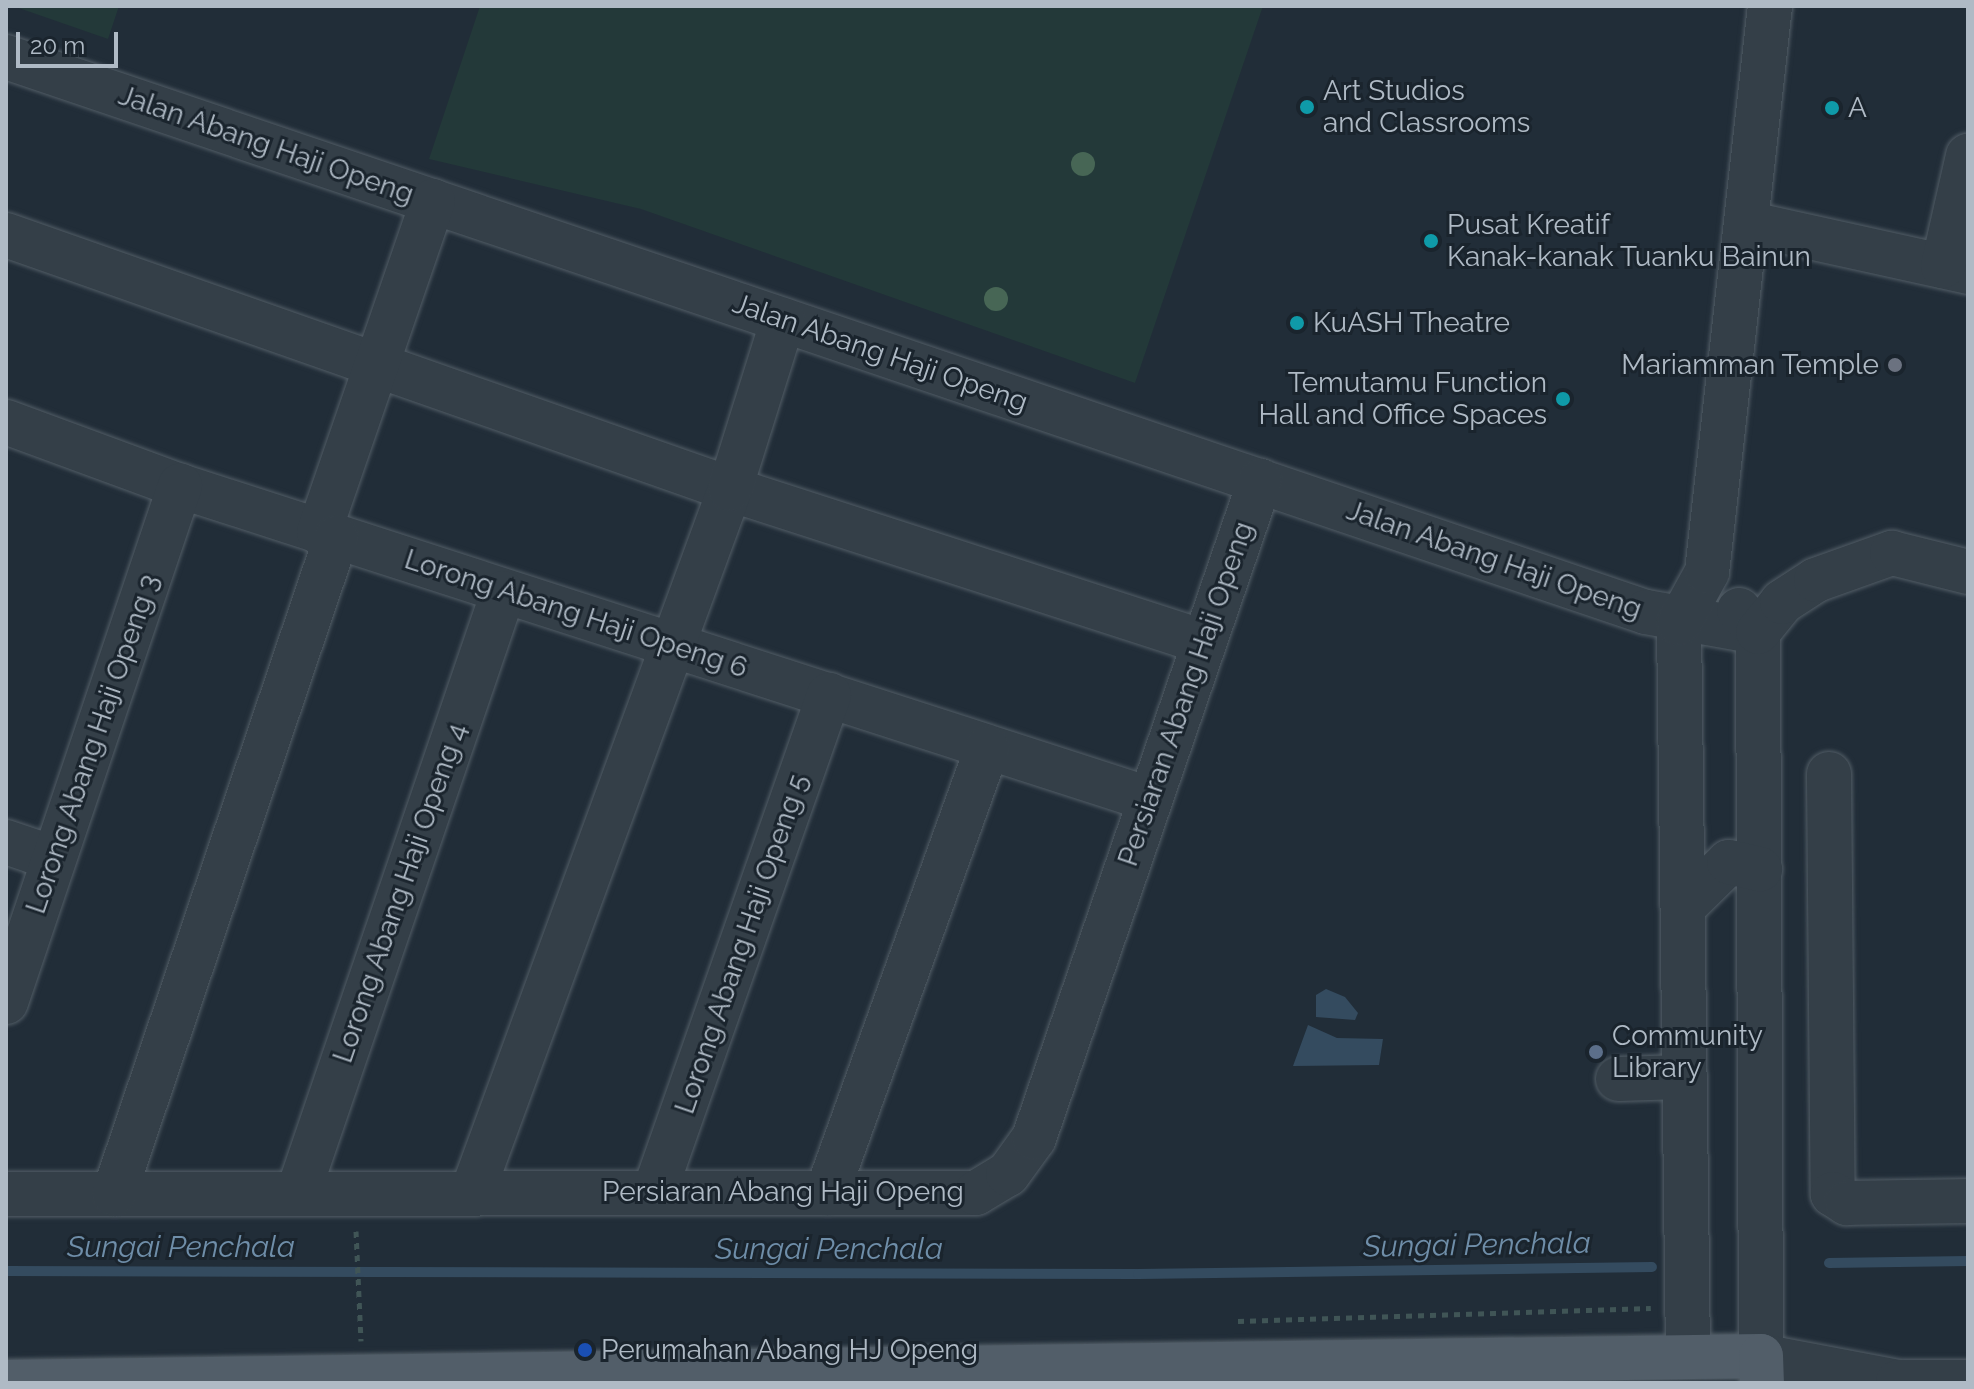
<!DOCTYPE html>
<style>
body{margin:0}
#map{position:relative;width:1974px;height:1389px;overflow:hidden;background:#212d38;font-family:Raleway,sans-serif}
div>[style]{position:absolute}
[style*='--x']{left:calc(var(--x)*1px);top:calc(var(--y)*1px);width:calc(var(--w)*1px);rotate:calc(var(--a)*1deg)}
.green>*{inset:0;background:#233939}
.water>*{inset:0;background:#344b5f}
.stream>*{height:10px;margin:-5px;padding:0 5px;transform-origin:5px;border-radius:5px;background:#344b5f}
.path>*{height:5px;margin-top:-2.5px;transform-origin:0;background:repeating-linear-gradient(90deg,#405556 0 6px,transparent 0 12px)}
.roads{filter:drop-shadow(0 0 2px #525d66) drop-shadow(0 0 2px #525d66)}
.minor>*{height:44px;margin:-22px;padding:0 22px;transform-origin:22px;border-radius:22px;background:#343f48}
.major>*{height:44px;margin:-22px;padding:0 22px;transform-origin:22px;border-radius:22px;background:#525e69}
.trees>*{width:24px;height:24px;margin:-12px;border-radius:50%;background:#476655}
.dots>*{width:22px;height:22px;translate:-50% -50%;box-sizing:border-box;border:4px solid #1a242d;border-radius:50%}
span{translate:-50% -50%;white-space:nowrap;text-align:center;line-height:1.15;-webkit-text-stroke:6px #1a242d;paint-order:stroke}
.poi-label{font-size:28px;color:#afbac5}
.left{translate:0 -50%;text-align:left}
.right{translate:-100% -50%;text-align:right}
.street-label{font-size:28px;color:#afbac5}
.water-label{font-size:30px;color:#6f8ea9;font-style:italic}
.frame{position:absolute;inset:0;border:8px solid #afbac5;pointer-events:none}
.scale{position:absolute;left:16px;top:32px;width:102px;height:36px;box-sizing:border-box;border:4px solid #afbac5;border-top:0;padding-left:10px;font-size:24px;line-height:28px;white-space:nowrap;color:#afbac5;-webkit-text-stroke:6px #1a242d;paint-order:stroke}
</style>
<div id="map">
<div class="green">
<i style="clip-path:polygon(13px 6px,119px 6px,108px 39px)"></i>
<i style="clip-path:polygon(480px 6px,1263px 6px,1135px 383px,641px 209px,429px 159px)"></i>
</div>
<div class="water">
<i style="clip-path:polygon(1326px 989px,1345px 997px,1358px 1013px,1355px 1020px,1316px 1017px,1316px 995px)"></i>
<i style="clip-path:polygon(1308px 1025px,1337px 1038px,1383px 1039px,1379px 1065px,1293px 1066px)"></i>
</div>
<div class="stream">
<i style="--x:1829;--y:1263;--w:139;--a:-0.8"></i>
<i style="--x:6;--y:1271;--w:1132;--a:0.15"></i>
<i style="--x:1138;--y:1274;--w:514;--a:-0.78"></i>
</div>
<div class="path">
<i style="--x:356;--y:1231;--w:110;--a:87.4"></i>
<i style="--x:1238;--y:1321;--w:413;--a:-1.8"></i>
</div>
<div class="roads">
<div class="minor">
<i style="--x:6;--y:57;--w:1731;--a:18.7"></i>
<i style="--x:1646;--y:612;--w:114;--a:10.1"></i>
<i style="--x:1746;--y:223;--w:227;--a:12.4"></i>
<i style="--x:6;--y:235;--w:767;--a:19.33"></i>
<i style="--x:730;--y:489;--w:498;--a:17.9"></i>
<i style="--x:1943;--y:266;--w:113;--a:-77.2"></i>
<i style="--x:6;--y:422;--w:185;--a:20.2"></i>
<i style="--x:180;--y:486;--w:1018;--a:17.9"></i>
<i style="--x:319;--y:532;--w:350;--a:-71"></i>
<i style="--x:1739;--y:610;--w:29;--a:49"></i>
<i style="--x:1758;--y:632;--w:724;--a:89.76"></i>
<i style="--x:1761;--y:1356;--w:139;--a:10.7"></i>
<i style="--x:1898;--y:1382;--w:70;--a:0"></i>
<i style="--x:1758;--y:632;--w:38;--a:-51"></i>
<i style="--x:1782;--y:602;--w:40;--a:-32.9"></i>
<i style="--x:1816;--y:580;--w:81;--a:-19.6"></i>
<i style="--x:1892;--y:553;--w:78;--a:14"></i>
<i style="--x:1829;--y:774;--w:420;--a:89.5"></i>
<i style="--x:1833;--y:1194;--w:17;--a:33"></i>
<i style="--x:1847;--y:1203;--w:121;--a:-0.9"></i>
<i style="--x:6;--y:842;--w:50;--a:18.8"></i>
<i style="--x:1683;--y:907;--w:64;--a:-44.4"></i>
<i style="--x:1729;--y:862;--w:32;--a:13"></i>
<i style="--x:6;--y:1002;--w:545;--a:-71.37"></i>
<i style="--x:1618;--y:1079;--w:65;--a:-1.8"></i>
<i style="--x:298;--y:1193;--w:634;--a:-71.14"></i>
<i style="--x:472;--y:1193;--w:750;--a:-69.87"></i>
<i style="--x:730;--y:489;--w:177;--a:-72.6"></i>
<i style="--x:654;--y:1193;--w:528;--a:-70.64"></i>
<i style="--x:827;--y:1193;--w:473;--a:-70.2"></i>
<i style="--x:6;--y:1194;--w:970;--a:-0.06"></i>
<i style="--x:976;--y:1193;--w:37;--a:-31"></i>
<i style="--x:1008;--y:1174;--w:44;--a:-54.2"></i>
<i style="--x:1034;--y:1138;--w:695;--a:-71.02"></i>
<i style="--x:114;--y:1194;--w:693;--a:-71.3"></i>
<i style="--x:1688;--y:1357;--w:734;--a:-90.7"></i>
<i style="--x:1679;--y:623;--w:58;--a:-61.2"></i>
<i style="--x:1707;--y:572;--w:569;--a:-83.65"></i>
</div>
<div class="major">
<i style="--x:6;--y:1382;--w:1755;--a:-0.85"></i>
<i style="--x:1761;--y:1356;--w:27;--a:88"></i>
</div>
</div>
<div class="trees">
<i style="left:1083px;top:164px"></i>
<i style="left:996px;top:299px"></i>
</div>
<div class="dots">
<i style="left:1307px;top:107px;background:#0f9aa8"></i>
<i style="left:1832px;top:108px;background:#0f9aa8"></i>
<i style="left:1431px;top:241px;background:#0f9aa8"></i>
<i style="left:1297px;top:323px;background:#0f9aa8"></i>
<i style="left:1895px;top:365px;background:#6b7280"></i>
<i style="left:1563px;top:399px;background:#0f9aa8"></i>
<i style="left:1596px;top:1052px;background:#5c6f8a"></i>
<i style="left:585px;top:1350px;background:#1a4fb4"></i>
</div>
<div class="poi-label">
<span class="left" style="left:1323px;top:107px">Art Studios<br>and Classrooms</span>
<span class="left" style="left:1848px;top:108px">A</span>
<span class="left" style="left:1447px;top:241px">Pusat Kreatif<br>Kanak-kanak Tuanku Bainun</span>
<span class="left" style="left:1313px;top:323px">KuASH Theatre</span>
<span class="right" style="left:1879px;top:365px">Mariamman Temple</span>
<span class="right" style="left:1547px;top:399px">Temutamu Function<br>Hall and Office Spaces</span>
<span class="left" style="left:1612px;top:1052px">Community<br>Library</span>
<span class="left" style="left:601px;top:1350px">Perumahan Abang HJ Openg</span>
</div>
<div class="street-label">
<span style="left:266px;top:145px;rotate:19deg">Jalan Abang Haji Openg</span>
<span style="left:880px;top:353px;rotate:19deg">Jalan Abang Haji Openg</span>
<span style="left:1494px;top:560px;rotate:19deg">Jalan Abang Haji Openg</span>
<span style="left:576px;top:614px;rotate:18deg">Lorong Abang Haji Openg 6</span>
<span style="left:1186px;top:694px;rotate:-71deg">Persiaran Abang Haji Openg</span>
<span style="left:93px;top:744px;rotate:-71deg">Lorong Abang Haji Openg 3</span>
<span style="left:400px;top:893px;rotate:-71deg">Lorong Abang Haji Openg 4</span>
<span style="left:742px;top:944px;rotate:-71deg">Lorong Abang Haji Openg 5</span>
<span style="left:783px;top:1192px">Persiaran Abang Haji Openg</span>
</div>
<div class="water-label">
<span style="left:1477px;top:1245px;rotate:-1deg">Sungai Penchala</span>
<span style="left:181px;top:1247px">Sungai Penchala</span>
<span style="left:829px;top:1249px">Sungai Penchala</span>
</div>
<div class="frame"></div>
<div class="scale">20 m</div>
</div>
